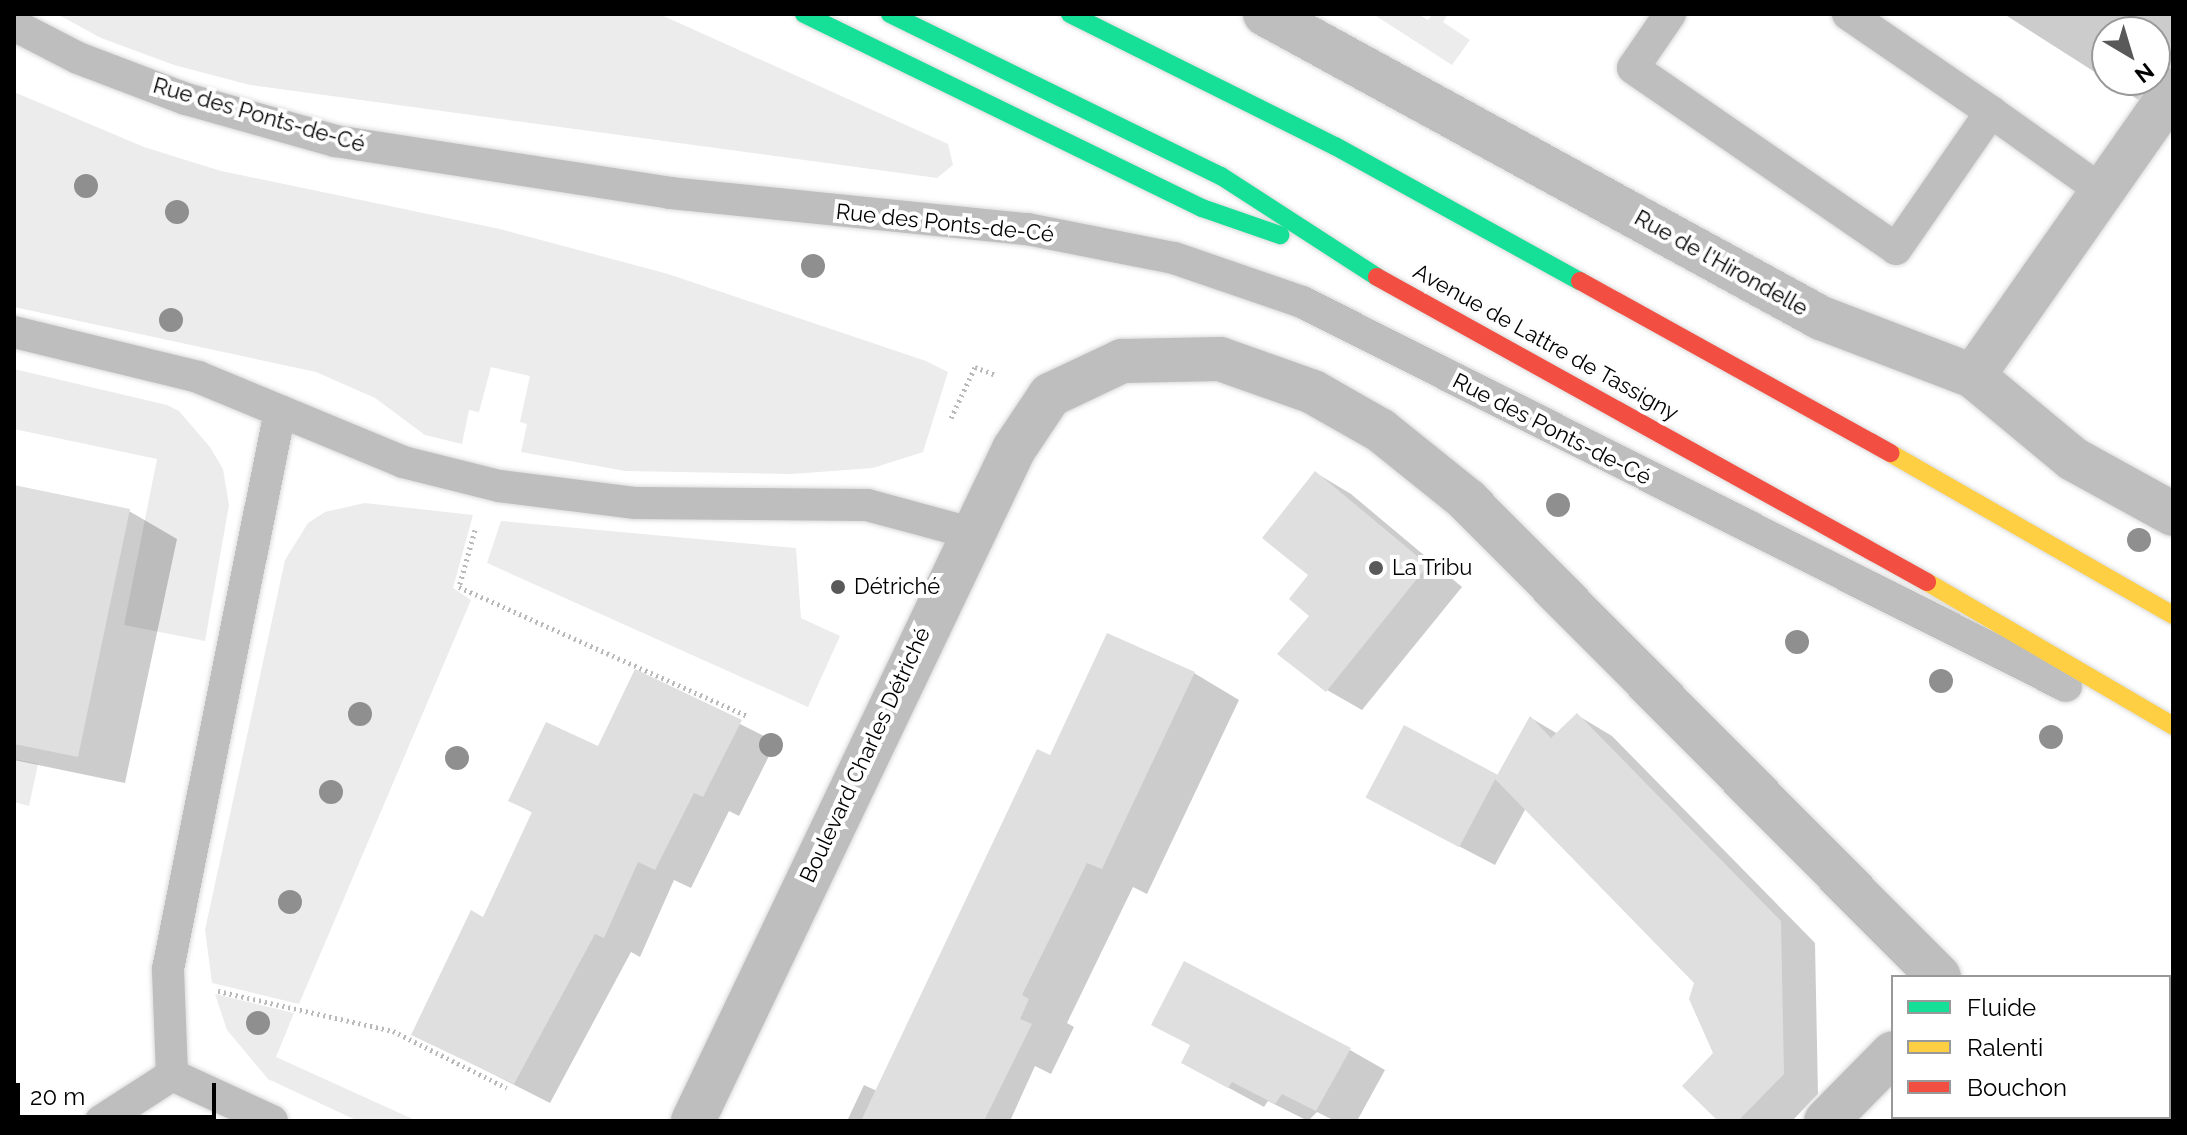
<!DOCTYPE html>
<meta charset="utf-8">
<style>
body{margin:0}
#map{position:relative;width:2187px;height:1135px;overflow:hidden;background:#fff;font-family:Raleway,sans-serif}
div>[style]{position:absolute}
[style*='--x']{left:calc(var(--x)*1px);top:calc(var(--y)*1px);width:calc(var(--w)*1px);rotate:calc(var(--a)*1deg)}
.green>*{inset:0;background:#ececec}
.shadow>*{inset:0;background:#0003}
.building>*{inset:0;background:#dfdfdf;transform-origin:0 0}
.path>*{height:5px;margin-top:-2.5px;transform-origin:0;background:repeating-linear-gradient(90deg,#b9b9b9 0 2px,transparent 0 6px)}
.roads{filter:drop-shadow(0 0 2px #dbdbdb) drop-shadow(0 0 2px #dbdbdb)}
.lane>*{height:32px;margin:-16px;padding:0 16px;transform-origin:16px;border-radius:16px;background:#bebebe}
.street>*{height:44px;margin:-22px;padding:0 22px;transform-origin:22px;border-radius:22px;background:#bebebe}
.fast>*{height:18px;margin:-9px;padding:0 9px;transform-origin:9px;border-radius:9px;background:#16e098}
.slow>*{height:18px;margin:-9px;padding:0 9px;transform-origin:9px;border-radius:9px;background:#ffcf43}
.jam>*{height:18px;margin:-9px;padding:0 9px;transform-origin:9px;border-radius:9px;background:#f24e42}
.trees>*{width:24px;height:24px;margin:-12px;border-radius:50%;background:#8f8f8f}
.dots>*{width:22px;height:22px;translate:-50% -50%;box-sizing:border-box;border:4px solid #fff;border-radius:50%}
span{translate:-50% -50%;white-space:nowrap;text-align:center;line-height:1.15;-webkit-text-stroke:8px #fff;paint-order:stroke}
.street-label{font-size:22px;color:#000}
.poi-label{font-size:22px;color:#000}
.left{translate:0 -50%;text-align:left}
.frame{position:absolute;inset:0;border:16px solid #000;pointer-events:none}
.legend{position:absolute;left:1891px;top:975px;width:280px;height:144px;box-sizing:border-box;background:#fff;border:2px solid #999;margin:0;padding:10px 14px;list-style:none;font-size:24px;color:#000}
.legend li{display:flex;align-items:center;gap:16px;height:40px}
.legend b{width:40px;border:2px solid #999}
.north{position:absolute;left:2091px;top:16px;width:80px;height:80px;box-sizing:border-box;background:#fff;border:2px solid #999;border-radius:50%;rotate:142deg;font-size:22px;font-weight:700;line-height:32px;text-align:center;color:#000}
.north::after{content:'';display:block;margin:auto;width:28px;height:36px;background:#595959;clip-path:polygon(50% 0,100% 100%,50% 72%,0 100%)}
.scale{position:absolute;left:16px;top:1083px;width:200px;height:36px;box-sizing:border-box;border:4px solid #000;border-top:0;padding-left:10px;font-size:24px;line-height:28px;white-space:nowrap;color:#000;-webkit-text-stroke:6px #fff;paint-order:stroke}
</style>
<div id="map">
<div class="green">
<i style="clip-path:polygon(57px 14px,659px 14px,948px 144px,953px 165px,937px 178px,250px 85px,174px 65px,101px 38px)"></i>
<i style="clip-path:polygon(1373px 14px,1418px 14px,1428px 20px,1433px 14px,1448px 14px,1443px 22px,1470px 40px,1452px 65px)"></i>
<i style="clip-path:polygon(14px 92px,144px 147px,221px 171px,500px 229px,668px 274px,926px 361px,948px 372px,923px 452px,873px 468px,792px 474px,625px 471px,521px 452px,527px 424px,520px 422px,530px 376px,491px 367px,479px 412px,469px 410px,462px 444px,425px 435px,375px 398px,316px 372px,14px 307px)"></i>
<i style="clip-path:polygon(14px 369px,167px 405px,179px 411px,210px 447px,223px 469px,229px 505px,205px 641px,124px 625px,157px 459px,14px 429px)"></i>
<i style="clip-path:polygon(365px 503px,473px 515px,453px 588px,471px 600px,299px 1004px,212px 983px,205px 930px,285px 560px,308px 523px,325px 512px)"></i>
<i style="clip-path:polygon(501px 521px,796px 548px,801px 618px,840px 636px,808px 707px,487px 563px)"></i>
<i style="clip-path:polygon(14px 759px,38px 764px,29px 806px,14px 802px)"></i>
<i style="clip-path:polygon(215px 994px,294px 1013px,276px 1057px,417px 1121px,358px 1121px,268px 1079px,227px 1030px)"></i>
</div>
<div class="shadow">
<i style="clip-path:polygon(evenodd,2004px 14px,2173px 14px,2173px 71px,2148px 106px,2004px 14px,2107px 32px,2155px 32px,2155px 80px,2107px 80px,2107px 32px)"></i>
<i style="clip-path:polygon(1316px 473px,1351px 494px,1462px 587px,1362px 710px,1327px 690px,1311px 616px)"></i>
<i style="clip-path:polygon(14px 487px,129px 511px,177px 539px,125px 783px,14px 760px)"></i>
<i style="clip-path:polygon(636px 672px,776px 742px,739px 816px,729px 811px,691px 888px,674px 880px,640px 957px,631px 952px,550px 1103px,414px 1034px,484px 920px,533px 813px,511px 800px,599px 749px)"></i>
<i style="clip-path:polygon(1194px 673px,1239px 700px,1147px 894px,1133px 887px,1067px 1023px,1074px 1027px,1051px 1074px,1035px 1066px,1010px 1121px,847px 1121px,864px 1085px,877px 1091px,1051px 758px)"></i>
<i style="clip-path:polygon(1577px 715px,1612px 736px,1815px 943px,1818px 1094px,1792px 1121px,1721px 1121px,1715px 1054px,1696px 982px,1526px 808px,1495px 865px,1405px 818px,1499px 777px,1531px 718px,1558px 734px)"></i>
<i style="clip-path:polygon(1350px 1050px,1385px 1070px,1357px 1121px,1335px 1121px,1317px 1112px,1308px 1121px,1268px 1101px,1264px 1107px,1218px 1082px)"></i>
</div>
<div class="building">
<i style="clip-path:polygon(1315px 471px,1428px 565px,1326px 692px,1277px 654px,1309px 616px,1289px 599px,1308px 575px,1262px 538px)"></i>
<i style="clip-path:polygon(14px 485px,130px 509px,78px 757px,14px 744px)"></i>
<i style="clip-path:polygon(1107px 633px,1195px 672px,1102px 869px,1087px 863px,1022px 995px,1029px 999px,1020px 1019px,1032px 1024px,984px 1121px,861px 1121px,1037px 749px,1050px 755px)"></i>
<i style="clip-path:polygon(635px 669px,742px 720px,703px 797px,694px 793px,655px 870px,638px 862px,604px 938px,595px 934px,514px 1084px,411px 1035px,471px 910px,483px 917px,532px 812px,508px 801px,546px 722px,598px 746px)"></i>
<i style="clip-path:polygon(1577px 713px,1781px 921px,1784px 1074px,1738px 1121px,1718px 1121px,1682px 1086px,1713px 1053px,1689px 999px,1694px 983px,1495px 779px,1530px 716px,1551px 738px)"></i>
<i style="left:1404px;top:725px;width:106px;height:82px;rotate:28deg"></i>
<i style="clip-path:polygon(1184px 961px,1351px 1048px,1316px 1111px,1282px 1094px,1275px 1104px,1232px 1082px,1228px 1088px,1181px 1063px,1190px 1045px,1151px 1025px)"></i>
</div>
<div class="path">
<i style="--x:951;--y:418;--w:56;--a:-64.8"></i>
<i style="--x:975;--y:367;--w:22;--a:21"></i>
<i style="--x:475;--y:530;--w:59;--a:105.7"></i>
<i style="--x:459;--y:587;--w:316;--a:24.1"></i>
<i style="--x:218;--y:991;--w:180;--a:12.9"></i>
<i style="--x:393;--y:1031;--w:127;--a:26.6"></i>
</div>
<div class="roads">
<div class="lane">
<i style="--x:1670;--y:14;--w:65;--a:124.4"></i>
<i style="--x:1633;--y:68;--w:319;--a:34.5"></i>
<i style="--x:1896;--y:249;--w:167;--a:-55.3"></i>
<i style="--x:1991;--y:112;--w:136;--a:35.4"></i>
<i style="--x:1848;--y:14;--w:173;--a:34.4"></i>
<i style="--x:14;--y:25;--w:72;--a:27.3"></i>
<i style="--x:78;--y:58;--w:116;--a:20.8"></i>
<i style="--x:186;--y:99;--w:155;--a:15.7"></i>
<i style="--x:335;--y:141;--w:339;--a:8.8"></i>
<i style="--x:670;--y:193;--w:359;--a:5.8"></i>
<i style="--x:1027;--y:229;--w:150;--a:11.2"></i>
<i style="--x:1174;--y:258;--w:135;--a:19"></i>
<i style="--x:1302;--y:302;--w:855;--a:26.68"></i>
<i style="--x:14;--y:332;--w:189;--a:13.7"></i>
<i style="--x:198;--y:377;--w:222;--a:22.5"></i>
<i style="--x:403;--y:462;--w:99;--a:14"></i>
<i style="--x:499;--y:486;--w:138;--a:7.1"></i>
<i style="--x:636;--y:503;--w:231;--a:0.5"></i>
<i style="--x:867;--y:505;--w:108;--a:15.1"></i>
<i style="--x:172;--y:1075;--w:106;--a:-92.2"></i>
<i style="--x:168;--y:969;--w:569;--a:-78.65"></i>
<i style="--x:172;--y:1075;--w:110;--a:24.7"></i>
<i style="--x:101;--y:1121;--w:85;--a:-32.9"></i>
</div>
<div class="street">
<i style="--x:1265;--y:14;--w:634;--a:28.67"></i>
<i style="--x:1821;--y:318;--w:163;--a:20.9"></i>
<i style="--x:1973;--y:376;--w:130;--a:39.7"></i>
<i style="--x:2073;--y:459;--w:114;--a:28.8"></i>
<i style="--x:1973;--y:376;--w:349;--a:-55"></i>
<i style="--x:2078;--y:1117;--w:6;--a:45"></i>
<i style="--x:693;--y:1121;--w:745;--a:-64.47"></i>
<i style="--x:1014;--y:449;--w:65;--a:-56.3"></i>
<i style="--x:1050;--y:395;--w:80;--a:-25.3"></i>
<i style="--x:1122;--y:361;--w:98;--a:-1.2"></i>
<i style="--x:1220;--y:359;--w:99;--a:19.5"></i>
<i style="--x:1313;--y:392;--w:77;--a:29.6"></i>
<i style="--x:1380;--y:430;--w:112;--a:38.8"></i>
<i style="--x:1467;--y:500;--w:671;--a:45.3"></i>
<i style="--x:1826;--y:1121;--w:95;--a:-45.4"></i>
</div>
<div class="fast">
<i style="--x:804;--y:14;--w:443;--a:26"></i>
<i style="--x:1202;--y:208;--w:83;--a:19.1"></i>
<i style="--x:890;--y:14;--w:369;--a:26.1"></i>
<i style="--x:1221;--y:176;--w:186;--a:32.9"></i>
<i style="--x:1070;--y:14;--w:296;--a:26.5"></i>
<i style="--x:1335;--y:146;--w:280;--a:28.9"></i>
</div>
<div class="slow">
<i style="--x:1890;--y:453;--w:326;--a:29.8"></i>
<i style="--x:1927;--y:582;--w:285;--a:30.3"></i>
</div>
<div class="jam">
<i style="--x:1377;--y:277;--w:629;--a:29.01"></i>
<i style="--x:1580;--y:281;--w:355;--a:29"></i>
</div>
</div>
<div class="trees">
<i style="left:86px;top:186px"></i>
<i style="left:177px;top:212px"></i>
<i style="left:813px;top:266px"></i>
<i style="left:171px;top:320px"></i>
<i style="left:1558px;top:505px"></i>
<i style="left:2139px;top:540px"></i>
<i style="left:1797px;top:642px"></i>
<i style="left:1941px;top:681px"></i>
<i style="left:360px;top:714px"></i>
<i style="left:2051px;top:737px"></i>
<i style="left:771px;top:745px"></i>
<i style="left:457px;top:758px"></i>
<i style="left:331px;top:792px"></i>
<i style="left:290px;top:902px"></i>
<i style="left:258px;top:1023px"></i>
</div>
<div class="dots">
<i style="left:1376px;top:568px;background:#595959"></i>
<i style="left:838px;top:587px;background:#595959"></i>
</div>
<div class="street-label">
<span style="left:259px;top:115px;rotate:16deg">Rue des Ponts-de-Cé</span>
<span style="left:945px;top:223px;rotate:6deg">Rue des Ponts-de-Cé</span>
<span style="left:1721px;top:263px;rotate:29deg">Rue de l'Hirondelle</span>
<span style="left:1546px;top:342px;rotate:29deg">Avenue de Lattre de Tassigny</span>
<span style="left:1552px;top:429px;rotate:27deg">Rue des Ponts-de-Cé</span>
<span style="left:865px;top:755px;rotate:-65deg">Boulevard Charles Détriché</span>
</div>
<div class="poi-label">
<span class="left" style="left:1392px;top:568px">La Tribu</span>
<span class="left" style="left:854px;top:587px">Détriché</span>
</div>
<div class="frame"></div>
<ul class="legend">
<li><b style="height:10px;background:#16e098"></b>Fluide</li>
<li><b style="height:10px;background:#ffcf43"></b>Ralenti</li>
<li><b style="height:10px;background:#f24e42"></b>Bouchon</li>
</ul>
<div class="north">N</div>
<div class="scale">20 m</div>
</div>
